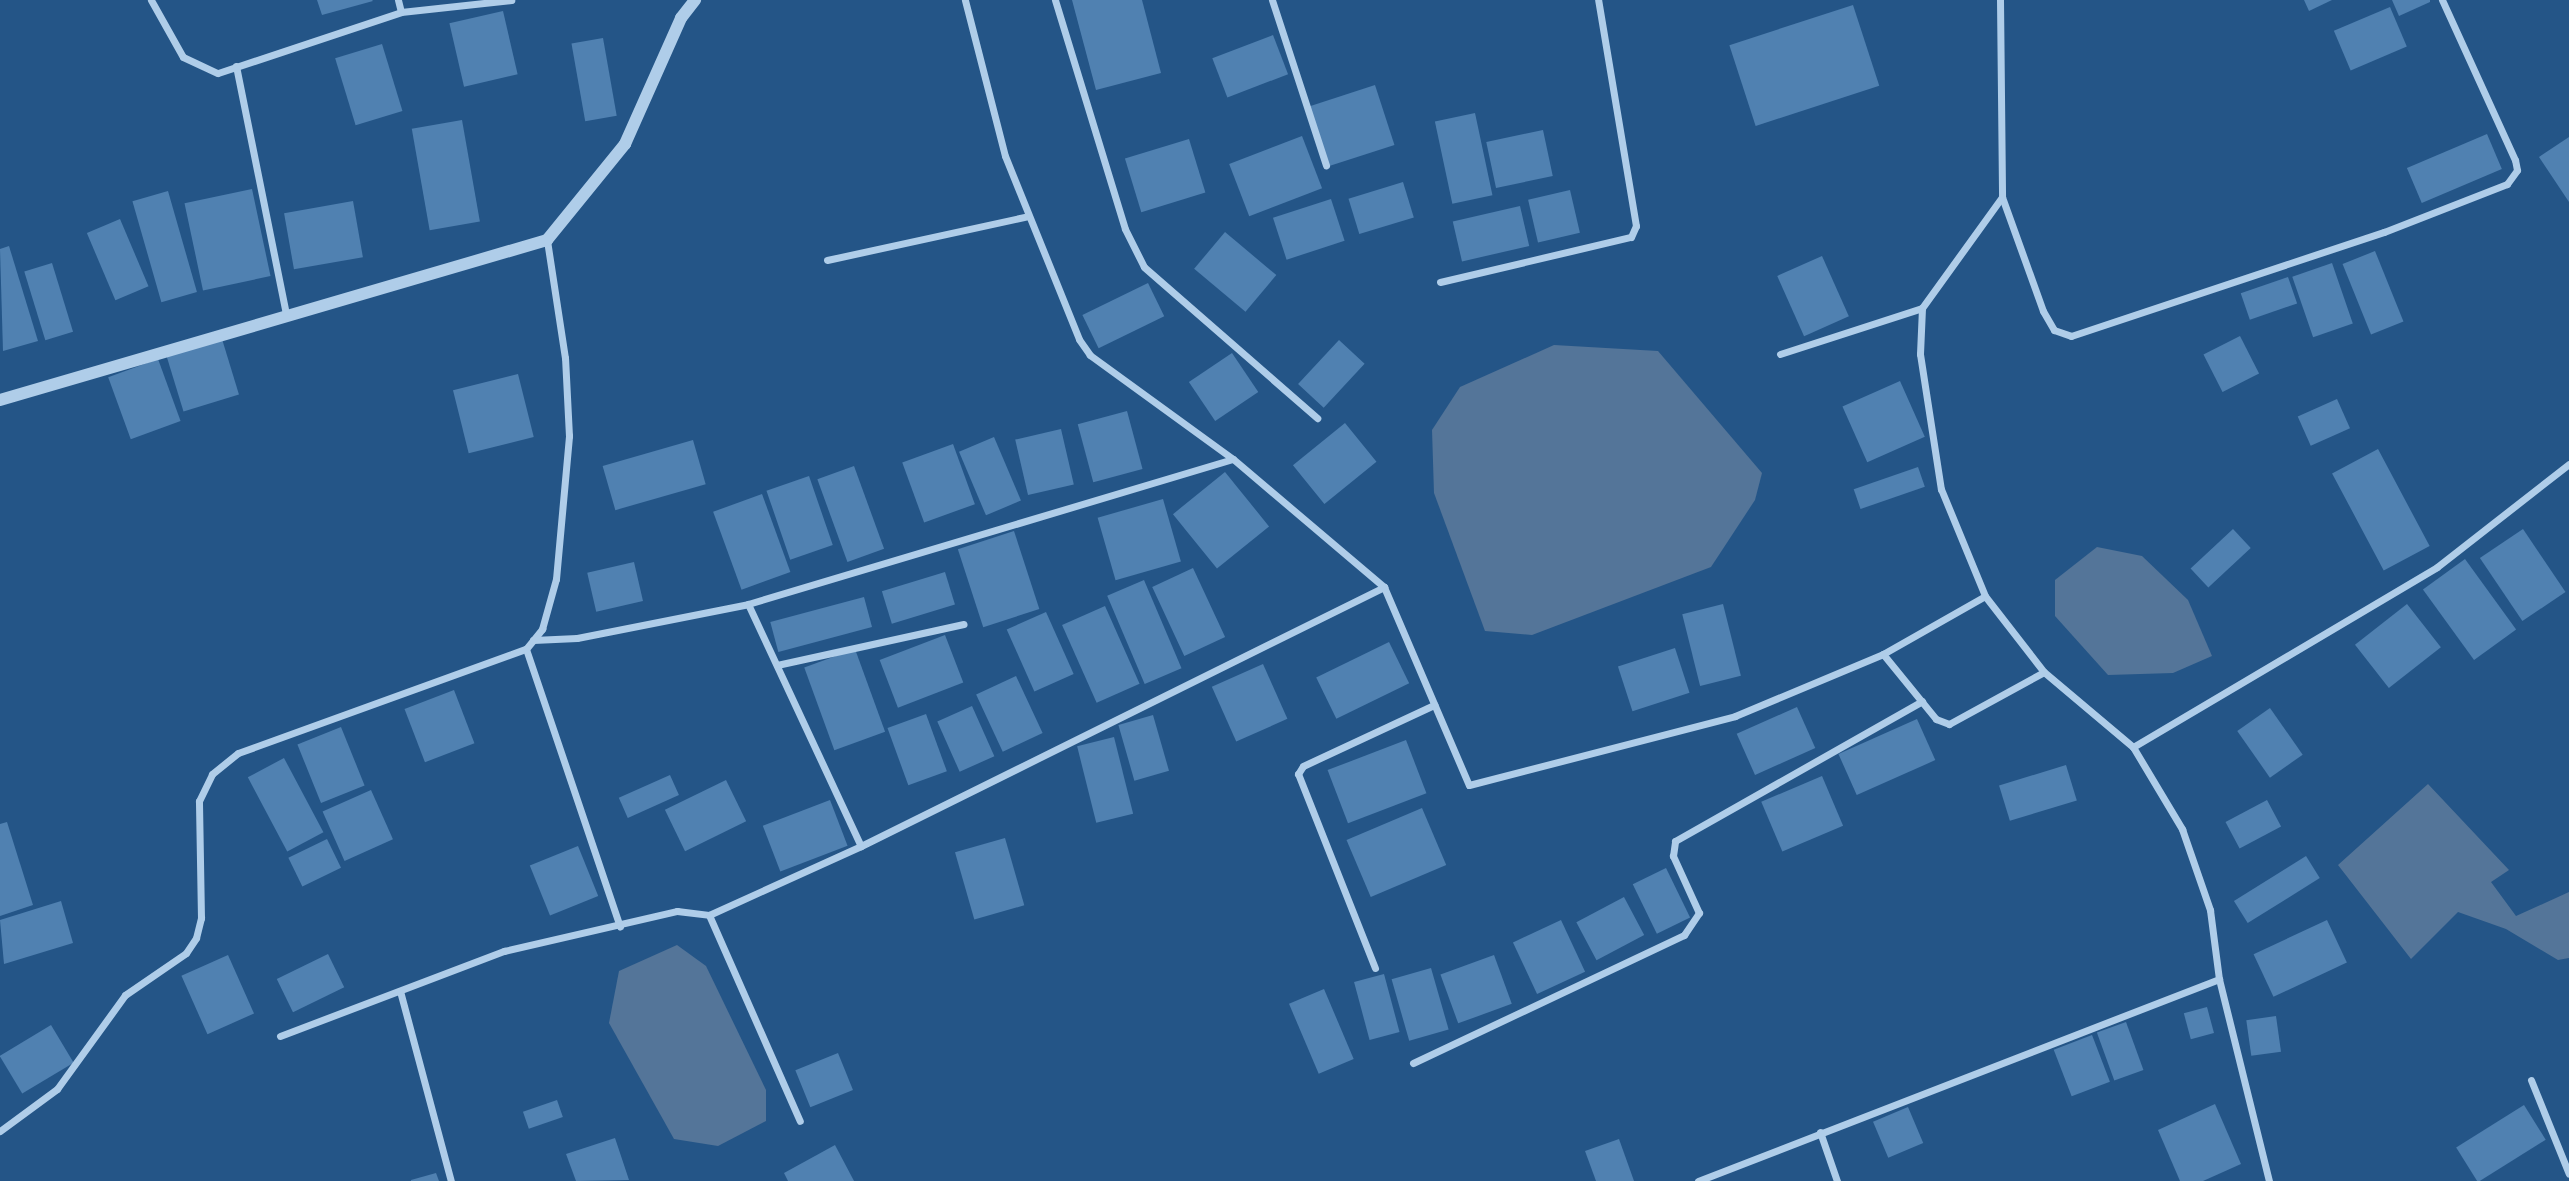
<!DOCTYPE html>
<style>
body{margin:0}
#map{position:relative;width:2569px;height:1181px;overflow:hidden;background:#245587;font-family:Roboto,sans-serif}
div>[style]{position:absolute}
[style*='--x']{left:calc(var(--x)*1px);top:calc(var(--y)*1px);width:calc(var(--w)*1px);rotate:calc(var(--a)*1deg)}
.water>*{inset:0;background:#547599}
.building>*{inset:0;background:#5081b1;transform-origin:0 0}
.minor>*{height:7px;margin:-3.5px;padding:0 3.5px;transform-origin:3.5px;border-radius:3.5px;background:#afcde9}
.tertiary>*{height:12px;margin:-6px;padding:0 6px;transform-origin:6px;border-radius:6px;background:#afcde9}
span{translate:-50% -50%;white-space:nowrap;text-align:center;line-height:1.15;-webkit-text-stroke:5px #245587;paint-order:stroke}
</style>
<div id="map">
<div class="water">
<i style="clip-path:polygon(1554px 345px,1658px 351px,1762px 473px,1755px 500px,1711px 567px,1532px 635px,1485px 631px,1434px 493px,1432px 430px,1460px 387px)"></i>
<i style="clip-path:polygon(2097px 547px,2142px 556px,2188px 600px,2212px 656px,2173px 673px,2108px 675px,2055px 616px,2055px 580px)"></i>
<i style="clip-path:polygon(2428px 784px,2509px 870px,2491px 882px,2516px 916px,2569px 892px,2569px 958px,2558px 960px,2506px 929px,2458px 912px,2411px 959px,2338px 865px)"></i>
<i style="clip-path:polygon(677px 945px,706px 966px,766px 1090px,766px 1121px,718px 1146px,674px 1139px,609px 1023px,619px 971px)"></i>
</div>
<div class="building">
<i style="clip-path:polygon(317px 0,372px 0,373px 1px,322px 15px)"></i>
<i style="clip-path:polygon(1072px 0,1142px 0,1161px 73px,1096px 90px)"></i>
<i style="clip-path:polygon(2304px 0,2332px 0,2309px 11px)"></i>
<i style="clip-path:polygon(2392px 0,2430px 0,2430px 2px,2399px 16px)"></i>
<i style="left:1853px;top:5px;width:85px;height:130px;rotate:72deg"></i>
<i style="left:2390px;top:7px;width:43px;height:61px;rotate:67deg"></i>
<i style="left:503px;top:11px;width:65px;height:55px;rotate:77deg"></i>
<i style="left:1273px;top:35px;width:42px;height:65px;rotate:69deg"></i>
<i style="left:603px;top:38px;width:79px;height:32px;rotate:80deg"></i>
<i style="left:382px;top:44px;width:70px;height:49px;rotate:73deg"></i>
<i style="left:1375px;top:85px;width:63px;height:71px;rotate:72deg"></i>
<i style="left:1475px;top:113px;width:84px;height:41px;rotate:78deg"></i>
<i style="left:462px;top:120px;width:103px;height:51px;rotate:80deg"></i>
<i style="left:1543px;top:130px;width:47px;height:58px;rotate:78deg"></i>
<i style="left:2487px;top:134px;width:38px;height:87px;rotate:67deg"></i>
<i style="left:1302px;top:136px;width:56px;height:78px;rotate:69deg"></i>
<i style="clip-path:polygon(2569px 137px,2569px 202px,2539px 157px)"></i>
<i style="left:1189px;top:139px;width:56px;height:67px;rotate:73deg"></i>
<i style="left:1403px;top:182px;width:37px;height:57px;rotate:73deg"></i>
<i style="left:252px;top:189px;width:89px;height:69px;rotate:78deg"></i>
<i style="left:1570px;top:190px;width:44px;height:43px;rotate:77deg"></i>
<i style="left:168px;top:191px;width:105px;height:37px;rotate:74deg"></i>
<i style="left:1331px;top:199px;width:44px;height:61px;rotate:72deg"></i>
<i style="left:353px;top:201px;width:57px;height:70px;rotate:80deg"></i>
<i style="left:1520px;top:206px;width:41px;height:69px;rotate:77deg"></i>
<i style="left:120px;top:219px;width:73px;height:36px;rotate:67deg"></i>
<i style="left:1225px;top:232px;width:67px;height:48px;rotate:40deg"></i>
<i style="clip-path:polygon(9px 246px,38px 341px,3px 351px,0 249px)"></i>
<i style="left:2375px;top:251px;width:76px;height:35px;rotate:68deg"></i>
<i style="left:1822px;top:256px;width:66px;height:49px;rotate:66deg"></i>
<i style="left:52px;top:263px;width:72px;height:29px;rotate:73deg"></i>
<i style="left:2332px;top:263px;width:64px;height:42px;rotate:71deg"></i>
<i style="left:2288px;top:277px;width:28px;height:50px;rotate:71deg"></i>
<i style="left:1148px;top:283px;width:37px;height:73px;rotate:64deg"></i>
<i style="left:2240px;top:336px;width:42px;height:41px;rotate:63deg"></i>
<i style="left:222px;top:339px;width:58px;height:58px;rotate:73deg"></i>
<i style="left:1339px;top:340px;width:35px;height:60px;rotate:43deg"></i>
<i style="left:1232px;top:353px;width:47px;height:52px;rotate:56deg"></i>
<i style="left:158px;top:359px;width:66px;height:53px;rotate:70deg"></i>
<i style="left:518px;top:374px;width:65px;height:67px;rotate:76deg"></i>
<i style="left:1900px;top:381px;width:61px;height:63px;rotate:66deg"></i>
<i style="left:2337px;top:399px;width:32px;height:43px;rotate:66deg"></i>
<i style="left:1127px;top:411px;width:60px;height:51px;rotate:75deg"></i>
<i style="left:1345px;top:423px;width:50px;height:67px;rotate:51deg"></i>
<i style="left:1061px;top:429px;width:57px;height:47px;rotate:77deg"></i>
<i style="left:994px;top:437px;width:69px;height:38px;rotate:67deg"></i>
<i style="left:693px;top:440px;width:46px;height:94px;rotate:74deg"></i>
<i style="left:953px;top:444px;width:64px;height:54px;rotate:70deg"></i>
<i style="left:2378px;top:449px;width:110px;height:52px;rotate:62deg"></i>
<i style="left:854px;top:466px;width:88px;height:39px;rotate:70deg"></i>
<i style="left:1918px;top:467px;width:21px;height:68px;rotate:71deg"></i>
<i style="left:1225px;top:472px;width:70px;height:67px;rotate:51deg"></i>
<i style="left:809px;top:476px;width:73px;height:45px;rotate:71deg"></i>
<i style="left:762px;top:494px;width:83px;height:52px;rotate:70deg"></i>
<i style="left:1163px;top:499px;width:65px;height:68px;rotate:74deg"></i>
<i style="left:2233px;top:529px;width:26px;height:58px;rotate:47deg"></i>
<i style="left:2523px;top:529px;width:76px;height:52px;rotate:56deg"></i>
<i style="left:1014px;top:531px;width:82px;height:59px;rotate:72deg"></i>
<i style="left:2465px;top:559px;width:87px;height:52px;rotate:54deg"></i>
<i style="left:634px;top:562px;width:40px;height:48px;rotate:77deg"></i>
<i style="left:1193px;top:568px;width:76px;height:45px;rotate:65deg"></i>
<i style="left:945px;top:572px;width:34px;height:66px;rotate:73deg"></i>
<i style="left:1144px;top:580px;width:96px;height:40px;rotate:67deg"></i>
<i style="left:864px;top:597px;width:31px;height:97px;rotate:75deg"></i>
<i style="left:1723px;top:604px;width:74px;height:42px;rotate:76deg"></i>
<i style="left:2407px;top:604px;width:55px;height:66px;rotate:52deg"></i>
<i style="left:1105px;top:606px;width:85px;height:47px;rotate:66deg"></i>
<i style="left:1046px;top:612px;width:68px;height:43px;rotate:66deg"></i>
<i style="left:945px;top:635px;width:51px;height:70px;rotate:69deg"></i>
<i style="left:1389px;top:642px;width:46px;height:81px;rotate:64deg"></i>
<i style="left:1675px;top:648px;width:47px;height:60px;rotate:72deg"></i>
<i style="left:855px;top:649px;width:88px;height:54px;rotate:70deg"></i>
<i style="left:1263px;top:664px;width:60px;height:56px;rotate:66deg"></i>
<i style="left:1016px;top:676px;width:63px;height:44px;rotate:65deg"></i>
<i style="left:454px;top:690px;width:57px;height:53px;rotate:69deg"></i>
<i style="left:972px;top:706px;width:55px;height:38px;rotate:66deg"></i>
<i style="left:1797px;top:707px;width:45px;height:66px;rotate:66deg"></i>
<i style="left:2270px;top:708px;width:57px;height:40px;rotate:55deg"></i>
<i style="left:926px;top:714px;width:61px;height:41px;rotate:70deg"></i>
<i style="left:1153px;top:715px;width:58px;height:36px;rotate:74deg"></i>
<i style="left:1917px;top:719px;width:45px;height:86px;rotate:66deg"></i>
<i style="left:341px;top:727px;width:63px;height:47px;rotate:68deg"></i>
<i style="left:1114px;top:737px;width:79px;height:38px;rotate:76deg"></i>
<i style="left:1406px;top:740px;width:57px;height:84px;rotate:69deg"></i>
<i style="left:284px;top:758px;width:84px;height:41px;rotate:62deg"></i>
<i style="left:2066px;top:765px;width:37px;height:70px;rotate:73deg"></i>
<i style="left:670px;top:775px;width:22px;height:56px;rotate:66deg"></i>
<i style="left:1822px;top:776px;width:54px;height:66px;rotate:67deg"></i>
<i style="left:726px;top:780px;width:46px;height:68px;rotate:64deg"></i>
<i style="left:371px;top:790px;width:54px;height:53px;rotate:66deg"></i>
<i style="left:830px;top:800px;width:49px;height:72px;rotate:69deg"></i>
<i style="left:2267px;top:800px;width:30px;height:47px;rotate:62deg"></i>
<i style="left:1422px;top:808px;width:62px;height:82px;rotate:67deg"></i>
<i style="clip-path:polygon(7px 822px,33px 905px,0 916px,0 824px)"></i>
<i style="left:1005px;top:838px;width:70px;height:52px;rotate:74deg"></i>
<i style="left:327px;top:839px;width:32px;height:43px;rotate:64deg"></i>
<i style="left:578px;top:846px;width:54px;height:52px;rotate:68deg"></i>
<i style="left:2306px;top:856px;width:26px;height:85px;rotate:58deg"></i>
<i style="left:1666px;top:868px;width:55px;height:37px;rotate:64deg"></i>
<i style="left:1624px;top:897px;width:43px;height:54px;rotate:62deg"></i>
<i style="clip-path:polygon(61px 901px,73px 943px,4px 964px,0 920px)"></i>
<i style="left:1561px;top:920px;width:57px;height:53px;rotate:65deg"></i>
<i style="left:2327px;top:920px;width:47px;height:81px;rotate:65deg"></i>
<i style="left:328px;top:954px;width:37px;height:57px;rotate:64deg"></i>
<i style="left:228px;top:955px;width:64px;height:51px;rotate:66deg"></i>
<i style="left:1494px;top:955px;width:52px;height:57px;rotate:70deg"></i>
<i style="left:1431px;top:968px;width:64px;height:41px;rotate:74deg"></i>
<i style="left:1384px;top:974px;width:60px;height:31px;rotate:75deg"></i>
<i style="left:1324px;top:989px;width:76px;height:38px;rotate:67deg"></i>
<i style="left:2207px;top:1007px;width:27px;height:24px;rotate:75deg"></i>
<i style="left:2276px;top:1016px;width:36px;height:30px;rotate:82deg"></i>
<i style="left:2126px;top:1022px;width:51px;height:31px;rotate:70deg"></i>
<i style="left:51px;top:1025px;width:44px;height:60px;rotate:59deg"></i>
<i style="left:2092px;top:1035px;width:50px;height:41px;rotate:69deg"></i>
<i style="left:838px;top:1053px;width:40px;height:46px;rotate:68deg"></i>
<i style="left:557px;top:1100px;width:18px;height:36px;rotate:71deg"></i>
<i style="clip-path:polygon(2215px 1104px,2241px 1164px,2203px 1181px,2180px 1181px,2158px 1130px)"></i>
<i style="left:2524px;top:1105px;width:41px;height:80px;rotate:58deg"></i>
<i style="left:1908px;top:1107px;width:39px;height:38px;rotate:67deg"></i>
<i style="clip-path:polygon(615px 1138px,629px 1180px,576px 1181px,566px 1154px)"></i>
<i style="clip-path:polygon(1619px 1139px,1634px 1181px,1596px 1181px,1585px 1151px)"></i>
<i style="clip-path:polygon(835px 1145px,854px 1181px,788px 1181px,784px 1173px)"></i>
<i style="clip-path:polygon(436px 1173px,439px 1181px,411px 1181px,411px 1180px)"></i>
</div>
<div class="minor">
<i style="--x:151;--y:0;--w:65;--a:60.7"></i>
<i style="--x:183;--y:57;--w:38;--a:25"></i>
<i style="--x:218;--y:73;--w:193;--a:-18.4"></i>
<i style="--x:401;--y:12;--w:111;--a:-6.2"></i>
<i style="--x:398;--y:0;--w:12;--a:76"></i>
<i style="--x:1055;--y:0;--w:239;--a:73"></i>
<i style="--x:1125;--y:229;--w:42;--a:63.4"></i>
<i style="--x:1144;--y:267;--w:230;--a:41.1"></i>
<i style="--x:1272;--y:0;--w:174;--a:71.9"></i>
<i style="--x:2000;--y:0;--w:197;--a:89.4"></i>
<i style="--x:2002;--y:197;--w:121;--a:70.2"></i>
<i style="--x:2043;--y:311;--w:22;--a:60"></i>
<i style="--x:2054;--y:330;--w:18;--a:19"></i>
<i style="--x:2071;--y:336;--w:330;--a:-18.4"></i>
<i style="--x:2384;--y:232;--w:132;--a:-21.3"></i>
<i style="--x:2507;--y:184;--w:17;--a:-54"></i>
<i style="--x:2517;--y:170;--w:10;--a:-101"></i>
<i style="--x:2515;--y:160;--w:176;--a:-114.5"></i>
<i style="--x:236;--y:66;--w:254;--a:78.6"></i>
<i style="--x:2002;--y:197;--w:137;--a:125.8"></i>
<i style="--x:1922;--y:308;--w:46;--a:92.5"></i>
<i style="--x:1920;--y:354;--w:137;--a:81.2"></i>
<i style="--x:1941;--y:489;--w:116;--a:67.6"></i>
<i style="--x:1985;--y:596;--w:96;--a:52.2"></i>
<i style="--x:2044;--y:672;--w:116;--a:40.1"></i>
<i style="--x:2133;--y:747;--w:96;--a:59.1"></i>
<i style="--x:2182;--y:829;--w:86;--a:70.9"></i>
<i style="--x:2210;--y:910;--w:70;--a:82.6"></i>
<i style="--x:2219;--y:979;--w:208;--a:76.1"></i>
<i style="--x:827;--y:260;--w:206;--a:-12.3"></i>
<i style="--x:1440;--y:282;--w:196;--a:-13.3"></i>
<i style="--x:1631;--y:237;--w:12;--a:-66"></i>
<i style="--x:1636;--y:226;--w:229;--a:-99.5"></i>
<i style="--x:1780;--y:354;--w:149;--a:-17.9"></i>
<i style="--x:1384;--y:587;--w:215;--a:66.8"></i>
<i style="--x:1469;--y:785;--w:275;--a:-14.5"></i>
<i style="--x:1735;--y:716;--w:160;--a:-22.7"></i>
<i style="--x:1883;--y:654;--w:117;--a:-29.6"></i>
<i style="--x:748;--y:604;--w:506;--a:-16.65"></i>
<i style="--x:533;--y:640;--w:44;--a:-2.6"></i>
<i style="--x:577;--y:638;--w:174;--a:-11.2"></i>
<i style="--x:748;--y:604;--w:267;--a:65"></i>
<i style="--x:861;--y:846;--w:584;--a:-26.35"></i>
<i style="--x:1384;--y:587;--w:198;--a:-139.7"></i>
<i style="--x:1233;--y:459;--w:177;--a:-144"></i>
<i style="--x:1090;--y:355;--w:19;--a:-125"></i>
<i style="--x:1079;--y:339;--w:197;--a:-112"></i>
<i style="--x:1005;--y:156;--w:161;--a:-104.4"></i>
<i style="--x:526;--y:649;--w:293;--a:71.3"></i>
<i style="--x:1883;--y:654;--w:84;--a:50.8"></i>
<i style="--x:1936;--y:719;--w:14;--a:21"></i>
<i style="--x:1949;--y:724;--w:108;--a:-28.7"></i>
<i style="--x:777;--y:665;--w:191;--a:-12.4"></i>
<i style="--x:2133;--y:747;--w:353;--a:-30.6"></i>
<i style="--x:2437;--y:567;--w:167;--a:-38"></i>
<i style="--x:709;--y:915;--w:225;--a:66.2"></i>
<i style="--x:1375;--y:968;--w:209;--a:-111.6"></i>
<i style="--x:1298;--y:774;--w:9;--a:-58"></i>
<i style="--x:1303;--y:766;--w:145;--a:-25"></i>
<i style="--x:400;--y:991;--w:197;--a:75"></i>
<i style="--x:280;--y:1036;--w:240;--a:-20.8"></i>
<i style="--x:504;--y:951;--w:178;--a:-13"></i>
<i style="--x:677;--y:911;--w:32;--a:7"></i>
<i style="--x:709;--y:915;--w:167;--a:-24.4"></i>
<i style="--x:1413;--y:1063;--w:300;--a:-25.3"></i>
<i style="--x:1684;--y:935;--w:27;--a:-56"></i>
<i style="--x:1699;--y:913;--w:63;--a:-114.5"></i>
<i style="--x:1673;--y:856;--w:15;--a:-82"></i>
<i style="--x:1675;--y:841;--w:284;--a:-29.5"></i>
<i style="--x:2531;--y:1080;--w:101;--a:68"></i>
<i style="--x:0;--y:1131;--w:71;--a:-36.4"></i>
<i style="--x:57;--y:1089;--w:116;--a:-54.1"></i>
<i style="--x:125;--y:995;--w:74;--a:-34.5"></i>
<i style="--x:186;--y:953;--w:18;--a:-56"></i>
<i style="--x:196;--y:938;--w:21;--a:-76"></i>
<i style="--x:201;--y:918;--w:117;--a:-91"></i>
<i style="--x:199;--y:801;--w:30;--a:-64"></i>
<i style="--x:212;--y:774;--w:33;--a:-39"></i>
<i style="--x:238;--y:753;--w:306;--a:-19.9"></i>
<i style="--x:526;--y:649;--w:26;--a:-51"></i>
<i style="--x:542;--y:629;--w:52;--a:-74.4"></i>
<i style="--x:556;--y:579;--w:144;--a:-84.8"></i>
<i style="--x:569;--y:436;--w:78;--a:-92.9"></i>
<i style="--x:565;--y:358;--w:119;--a:-98.7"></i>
<i style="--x:1820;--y:1132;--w:52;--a:70.9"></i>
<i style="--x:1698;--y:1181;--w:559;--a:-21.19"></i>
</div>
<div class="tertiary">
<i style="--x:0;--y:400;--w:570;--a:-16.3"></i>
<i style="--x:547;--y:240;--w:124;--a:-50.9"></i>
<i style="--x:625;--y:144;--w:138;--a:-66"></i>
<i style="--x:681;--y:18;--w:23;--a:-52"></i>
</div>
</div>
